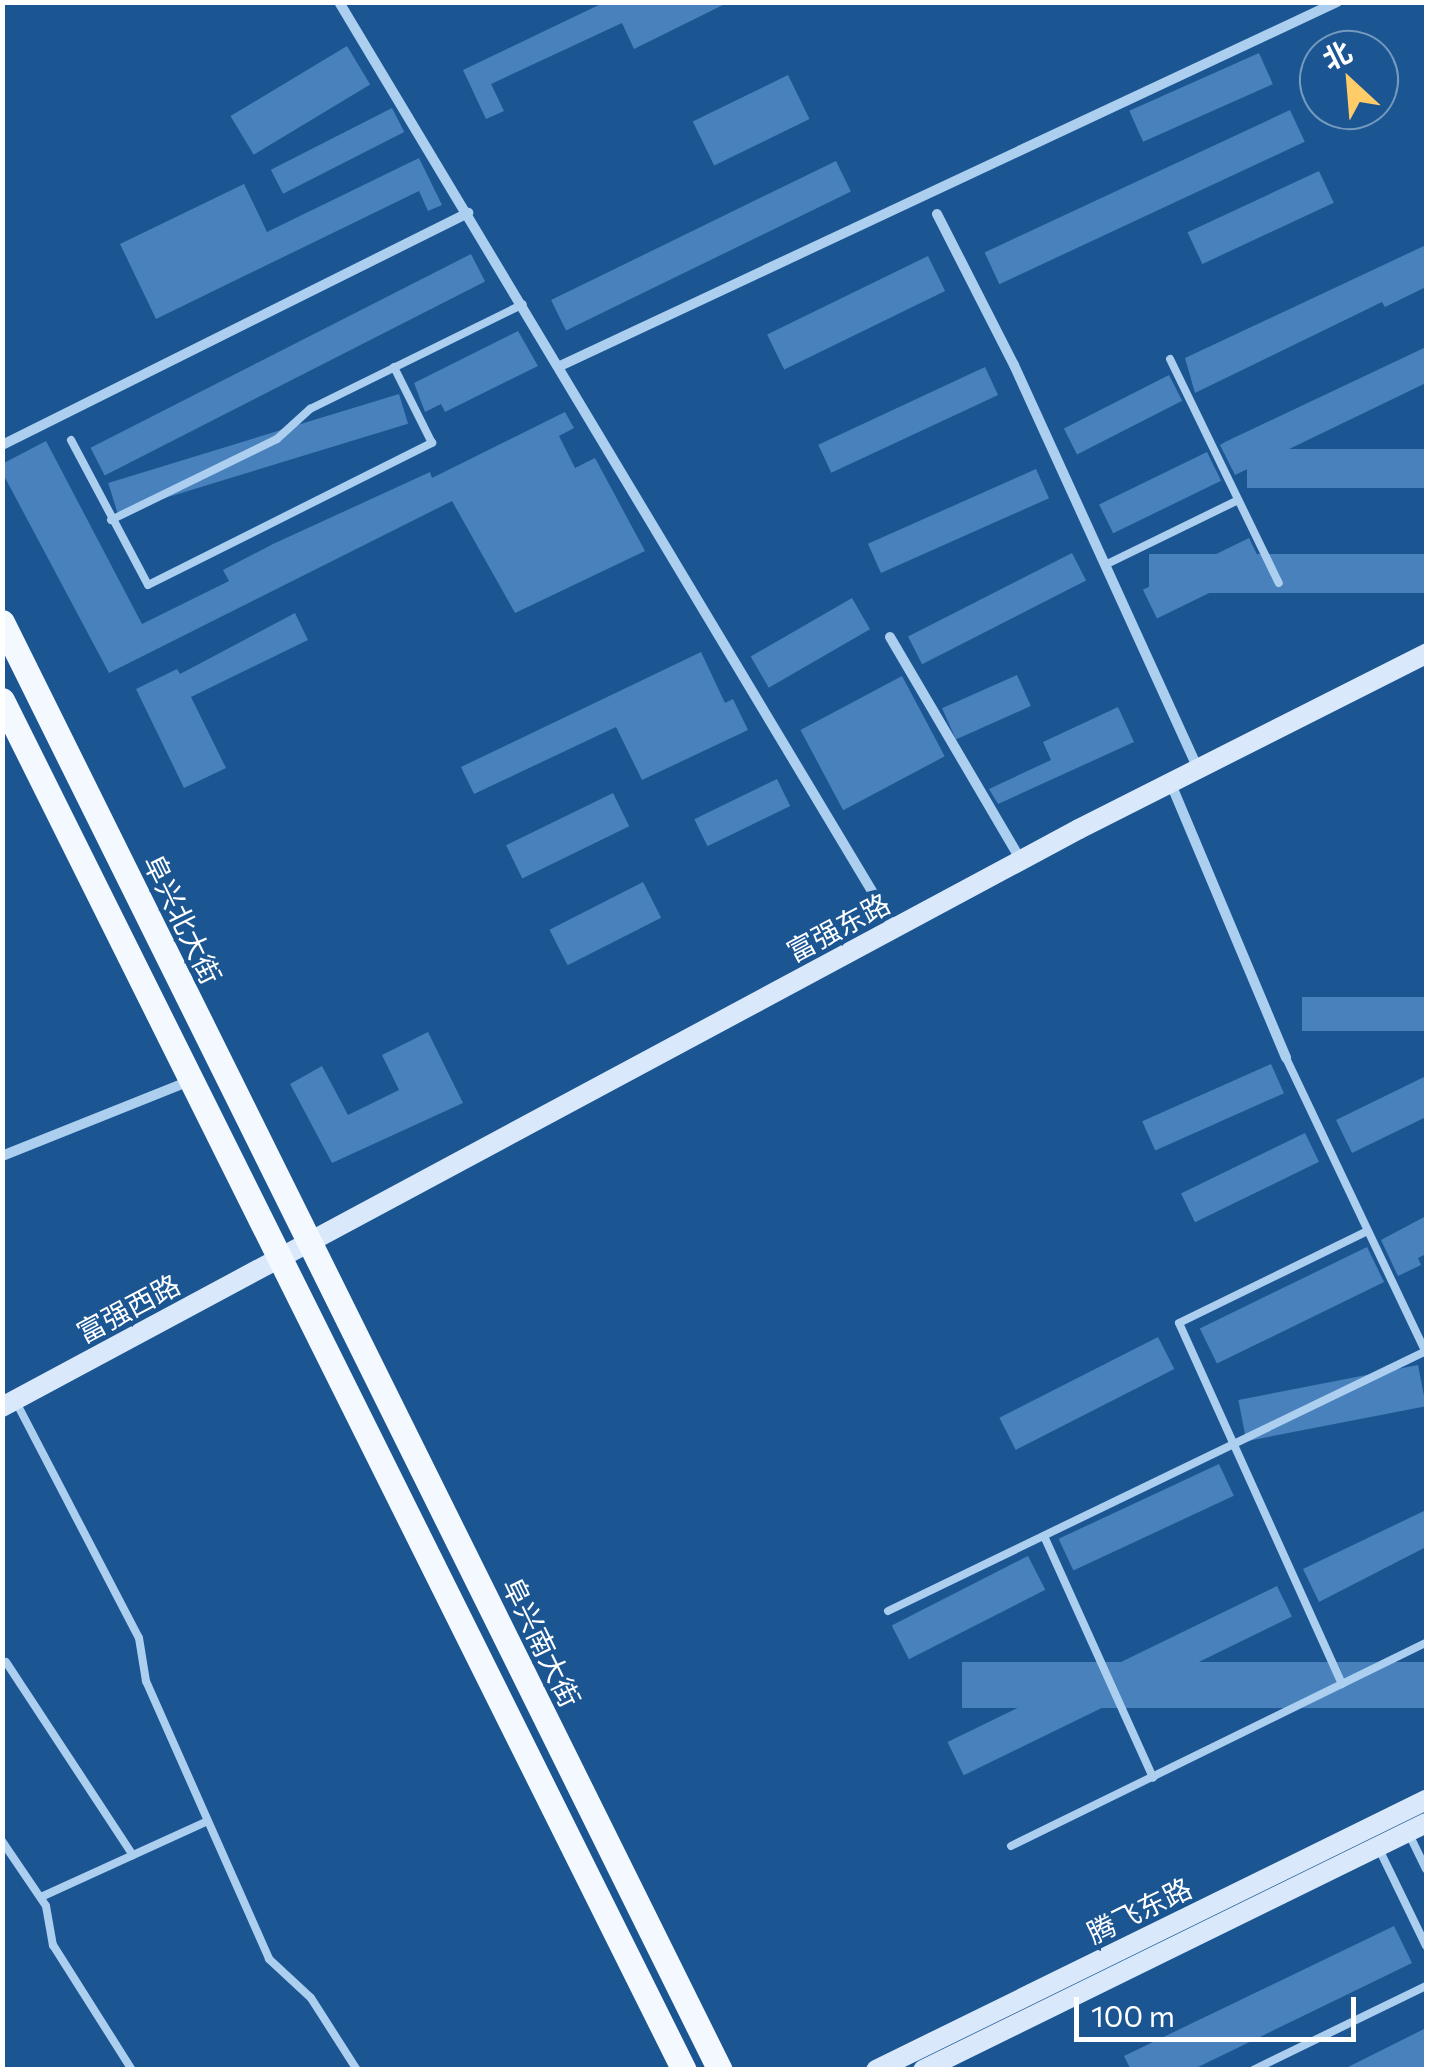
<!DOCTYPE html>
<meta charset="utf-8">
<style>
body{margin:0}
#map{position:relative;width:1429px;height:2072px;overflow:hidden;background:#1b5693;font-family:Commissioner,"Noto Sans SC",sans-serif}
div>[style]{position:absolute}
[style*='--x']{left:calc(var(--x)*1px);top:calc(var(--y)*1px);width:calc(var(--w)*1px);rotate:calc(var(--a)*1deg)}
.building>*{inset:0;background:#4881bc;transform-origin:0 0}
.lane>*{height:8px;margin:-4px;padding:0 4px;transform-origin:4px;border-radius:4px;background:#acceef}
.street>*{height:10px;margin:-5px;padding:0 5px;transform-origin:5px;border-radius:5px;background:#acceef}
.secondary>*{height:20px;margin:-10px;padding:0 10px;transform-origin:10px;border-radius:10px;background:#d9e9fb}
.primary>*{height:25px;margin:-12.5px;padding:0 12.5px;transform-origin:12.5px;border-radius:12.5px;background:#f4f9ff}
span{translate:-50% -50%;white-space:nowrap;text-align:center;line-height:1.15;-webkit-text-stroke:8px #1b5693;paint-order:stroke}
.street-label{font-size:28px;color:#fff}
.frame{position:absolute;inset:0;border:5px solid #fff;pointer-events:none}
.north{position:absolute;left:1299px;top:30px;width:100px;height:100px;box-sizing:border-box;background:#1b5693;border:2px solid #769abe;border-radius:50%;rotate:334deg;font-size:28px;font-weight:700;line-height:40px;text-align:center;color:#fff}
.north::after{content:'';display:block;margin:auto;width:35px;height:45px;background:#ffcc6a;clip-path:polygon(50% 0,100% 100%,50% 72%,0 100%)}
.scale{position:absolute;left:1074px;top:1997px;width:282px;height:45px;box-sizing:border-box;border:5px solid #fff;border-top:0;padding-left:12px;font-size:30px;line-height:35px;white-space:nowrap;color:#fff;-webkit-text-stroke:8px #1b5693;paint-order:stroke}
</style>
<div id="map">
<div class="building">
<i style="clip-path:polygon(605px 2px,729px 2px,634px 49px,622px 23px,491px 84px,504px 111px,486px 119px,463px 70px)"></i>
<i style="left:347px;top:46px;width:45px;height:136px;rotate:59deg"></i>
<i style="left:1259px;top:53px;width:34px;height:142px;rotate:66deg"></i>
<i style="left:788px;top:75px;width:49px;height:106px;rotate:64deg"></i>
<i style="left:392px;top:108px;width:27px;height:136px;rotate:63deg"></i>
<i style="left:1290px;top:110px;width:35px;height:337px;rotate:65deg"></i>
<i style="clip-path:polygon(419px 158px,442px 205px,428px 211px,419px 191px,156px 319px,120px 244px,244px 184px,267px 232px)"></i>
<i style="left:836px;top:161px;width:34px;height:317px;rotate:64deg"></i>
<i style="left:1319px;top:171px;width:35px;height:145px;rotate:65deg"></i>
<i style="clip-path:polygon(1426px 245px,1426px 287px,1385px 307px,1382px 302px,1195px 393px,1185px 358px)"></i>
<i style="left:471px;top:254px;width:31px;height:427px;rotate:63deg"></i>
<i style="left:928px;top:256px;width:39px;height:179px;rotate:64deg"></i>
<i style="clip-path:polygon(518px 331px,538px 366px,445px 412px,441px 404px,425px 412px,414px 383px)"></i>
<i style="clip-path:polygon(1426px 347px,1426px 383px,1235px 475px,1220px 445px,1225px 442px)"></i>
<i style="left:985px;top:367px;width:31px;height:184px;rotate:65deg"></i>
<i style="left:1169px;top:375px;width:29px;height:118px;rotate:63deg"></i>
<i style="left:399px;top:394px;width:31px;height:304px;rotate:73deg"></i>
<i style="clip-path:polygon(565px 412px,574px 428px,559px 436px,575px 468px,595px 458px,645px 551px,515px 613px,452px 501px,109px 673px,2px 472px,2px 464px,46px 441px,142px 624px,229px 581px,223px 570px,273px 544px,430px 472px,432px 478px)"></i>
<i style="left:1426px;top:449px;width:39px;height:179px;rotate:90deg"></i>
<i style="left:1207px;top:452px;width:32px;height:120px;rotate:64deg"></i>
<i style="left:1036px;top:469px;width:32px;height:184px;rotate:66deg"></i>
<i style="left:1249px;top:538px;width:32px;height:118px;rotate:64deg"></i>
<i style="left:1072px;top:553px;width:31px;height:184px;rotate:63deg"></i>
<i style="left:1426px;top:554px;width:39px;height:277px;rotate:90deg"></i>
<i style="left:852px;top:598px;width:36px;height:117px;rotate:60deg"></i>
<i style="clip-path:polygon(295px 613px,308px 640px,191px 697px,226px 768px,184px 788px,136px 689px,177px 669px,180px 674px)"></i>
<i style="clip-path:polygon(701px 652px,725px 703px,733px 699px,748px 730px,642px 780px,616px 727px,474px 794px,461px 767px)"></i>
<i style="left:1017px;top:675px;width:34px;height:82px;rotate:66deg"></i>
<i style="left:902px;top:676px;width:91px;height:115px;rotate:62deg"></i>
<i style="clip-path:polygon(1118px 707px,1134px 742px,998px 804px,989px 789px,1051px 760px,1043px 742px)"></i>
<i style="left:777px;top:779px;width:30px;height:92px;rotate:64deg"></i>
<i style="left:613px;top:793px;width:37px;height:119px;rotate:64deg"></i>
<i style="left:643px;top:882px;width:40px;height:105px;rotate:63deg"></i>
<i style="left:1426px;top:997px;width:34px;height:124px;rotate:90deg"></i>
<i style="clip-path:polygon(428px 1032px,463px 1103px,332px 1163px,290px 1084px,322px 1066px,348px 1115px,399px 1090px,382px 1055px)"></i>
<i style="left:1271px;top:1064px;width:32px;height:141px;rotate:66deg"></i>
<i style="clip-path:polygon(1426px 1076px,1426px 1117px,1352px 1153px,1336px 1120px)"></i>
<i style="left:1305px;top:1133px;width:32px;height:138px;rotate:64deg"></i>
<i style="clip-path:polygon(1426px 1216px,1426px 1254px,1418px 1258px,1421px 1265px,1398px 1276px,1381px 1240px)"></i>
<i style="left:1367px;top:1247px;width:39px;height:186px;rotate:64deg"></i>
<i style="left:1158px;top:1337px;width:36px;height:178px;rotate:63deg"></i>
<i style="left:1418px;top:1365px;width:42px;height:183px;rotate:79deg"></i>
<i style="left:1219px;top:1464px;width:35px;height:177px;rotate:65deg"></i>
<i style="clip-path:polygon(1426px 1510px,1426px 1547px,1319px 1602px,1303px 1569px)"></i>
<i style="left:1028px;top:1556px;width:38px;height:153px;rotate:63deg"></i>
<i style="left:1277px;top:1586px;width:34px;height:177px;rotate:64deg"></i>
<i style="left:1426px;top:1662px;width:46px;height:464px;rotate:90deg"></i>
<i style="left:1085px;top:1675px;width:37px;height:153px;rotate:64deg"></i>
<i style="clip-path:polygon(1394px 1926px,1412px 1963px,1192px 2070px,1131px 2070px,1124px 2056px)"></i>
<i style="clip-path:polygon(1426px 2028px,1426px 2070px,1342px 2070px)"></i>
</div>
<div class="lane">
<i style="--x:1170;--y:359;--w:249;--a:64.1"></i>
<i style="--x:71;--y:440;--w:164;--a:62"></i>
<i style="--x:148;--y:585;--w:318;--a:-26.6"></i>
<i style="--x:432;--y:443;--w:85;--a:-116.6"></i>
<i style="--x:111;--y:520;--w:185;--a:-26"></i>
<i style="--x:277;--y:439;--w:45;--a:-42.3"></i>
<i style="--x:310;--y:409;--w:237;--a:-26.2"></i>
<i style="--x:1105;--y:565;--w:148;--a:-26"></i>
<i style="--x:1286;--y:1058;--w:327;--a:64.6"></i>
<i style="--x:15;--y:1400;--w:268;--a:62.5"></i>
<i style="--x:139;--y:1638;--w:44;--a:80.8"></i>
<i style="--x:146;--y:1681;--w:304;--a:66.1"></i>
<i style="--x:269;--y:1959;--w:57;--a:42.9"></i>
<i style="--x:311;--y:1998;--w:85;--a:57.4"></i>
<i style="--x:1044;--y:1536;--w:265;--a:65.7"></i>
<i style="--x:888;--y:1611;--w:598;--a:-25.79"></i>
<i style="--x:6;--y:1662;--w:231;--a:56.7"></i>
<i style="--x:1342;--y:1684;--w:396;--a:-114.3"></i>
<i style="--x:1179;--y:1323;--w:210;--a:-26"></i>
<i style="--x:1408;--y:1832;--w:41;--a:64.1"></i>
<i style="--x:2;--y:1841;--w:78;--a:55.9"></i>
<i style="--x:46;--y:1906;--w:40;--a:80"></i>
<i style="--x:53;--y:1945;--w:148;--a:57.7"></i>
<i style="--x:1011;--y:1846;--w:462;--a:-26.1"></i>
<i style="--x:1378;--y:1847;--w:110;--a:64.1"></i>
<i style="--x:41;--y:1897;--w:183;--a:-24.5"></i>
<i style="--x:1253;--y:2070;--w:192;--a:-25.9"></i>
</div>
<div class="street">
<i style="--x:339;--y:2;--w:1080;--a:59.06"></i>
<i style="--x:937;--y:214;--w:169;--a:63"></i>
<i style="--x:1014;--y:365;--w:444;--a:65.5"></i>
<i style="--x:560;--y:366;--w:858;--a:-25.1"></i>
<i style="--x:2;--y:445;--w:521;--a:-26.47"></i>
<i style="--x:890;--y:637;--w:259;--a:59.6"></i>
<i style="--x:1171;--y:784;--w:297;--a:67.2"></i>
<i style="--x:2;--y:1156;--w:205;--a:-21.8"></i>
</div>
<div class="secondary">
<i style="--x:2;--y:1407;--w:1222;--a:-28.22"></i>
<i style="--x:1079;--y:829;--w:389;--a:-26.8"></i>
<i style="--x:876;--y:2070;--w:613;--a:-26.15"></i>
<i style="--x:923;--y:2070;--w:560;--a:-26.15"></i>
</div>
<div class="primary">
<i style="--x:2;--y:622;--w:1616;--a:63.63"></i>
<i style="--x:2;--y:700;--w:1530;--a:63.54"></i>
</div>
<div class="street-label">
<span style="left:183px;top:919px;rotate:64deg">阜兴北大街</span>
<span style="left:838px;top:927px;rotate:-28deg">富强东路</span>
<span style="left:128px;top:1308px;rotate:-28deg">富强西路</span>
<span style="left:542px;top:1642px;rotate:64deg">阜兴南大街</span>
<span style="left:1139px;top:1910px;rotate:-26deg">腾飞东路</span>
</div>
<div class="frame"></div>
<div class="north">北</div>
<div class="scale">100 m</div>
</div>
